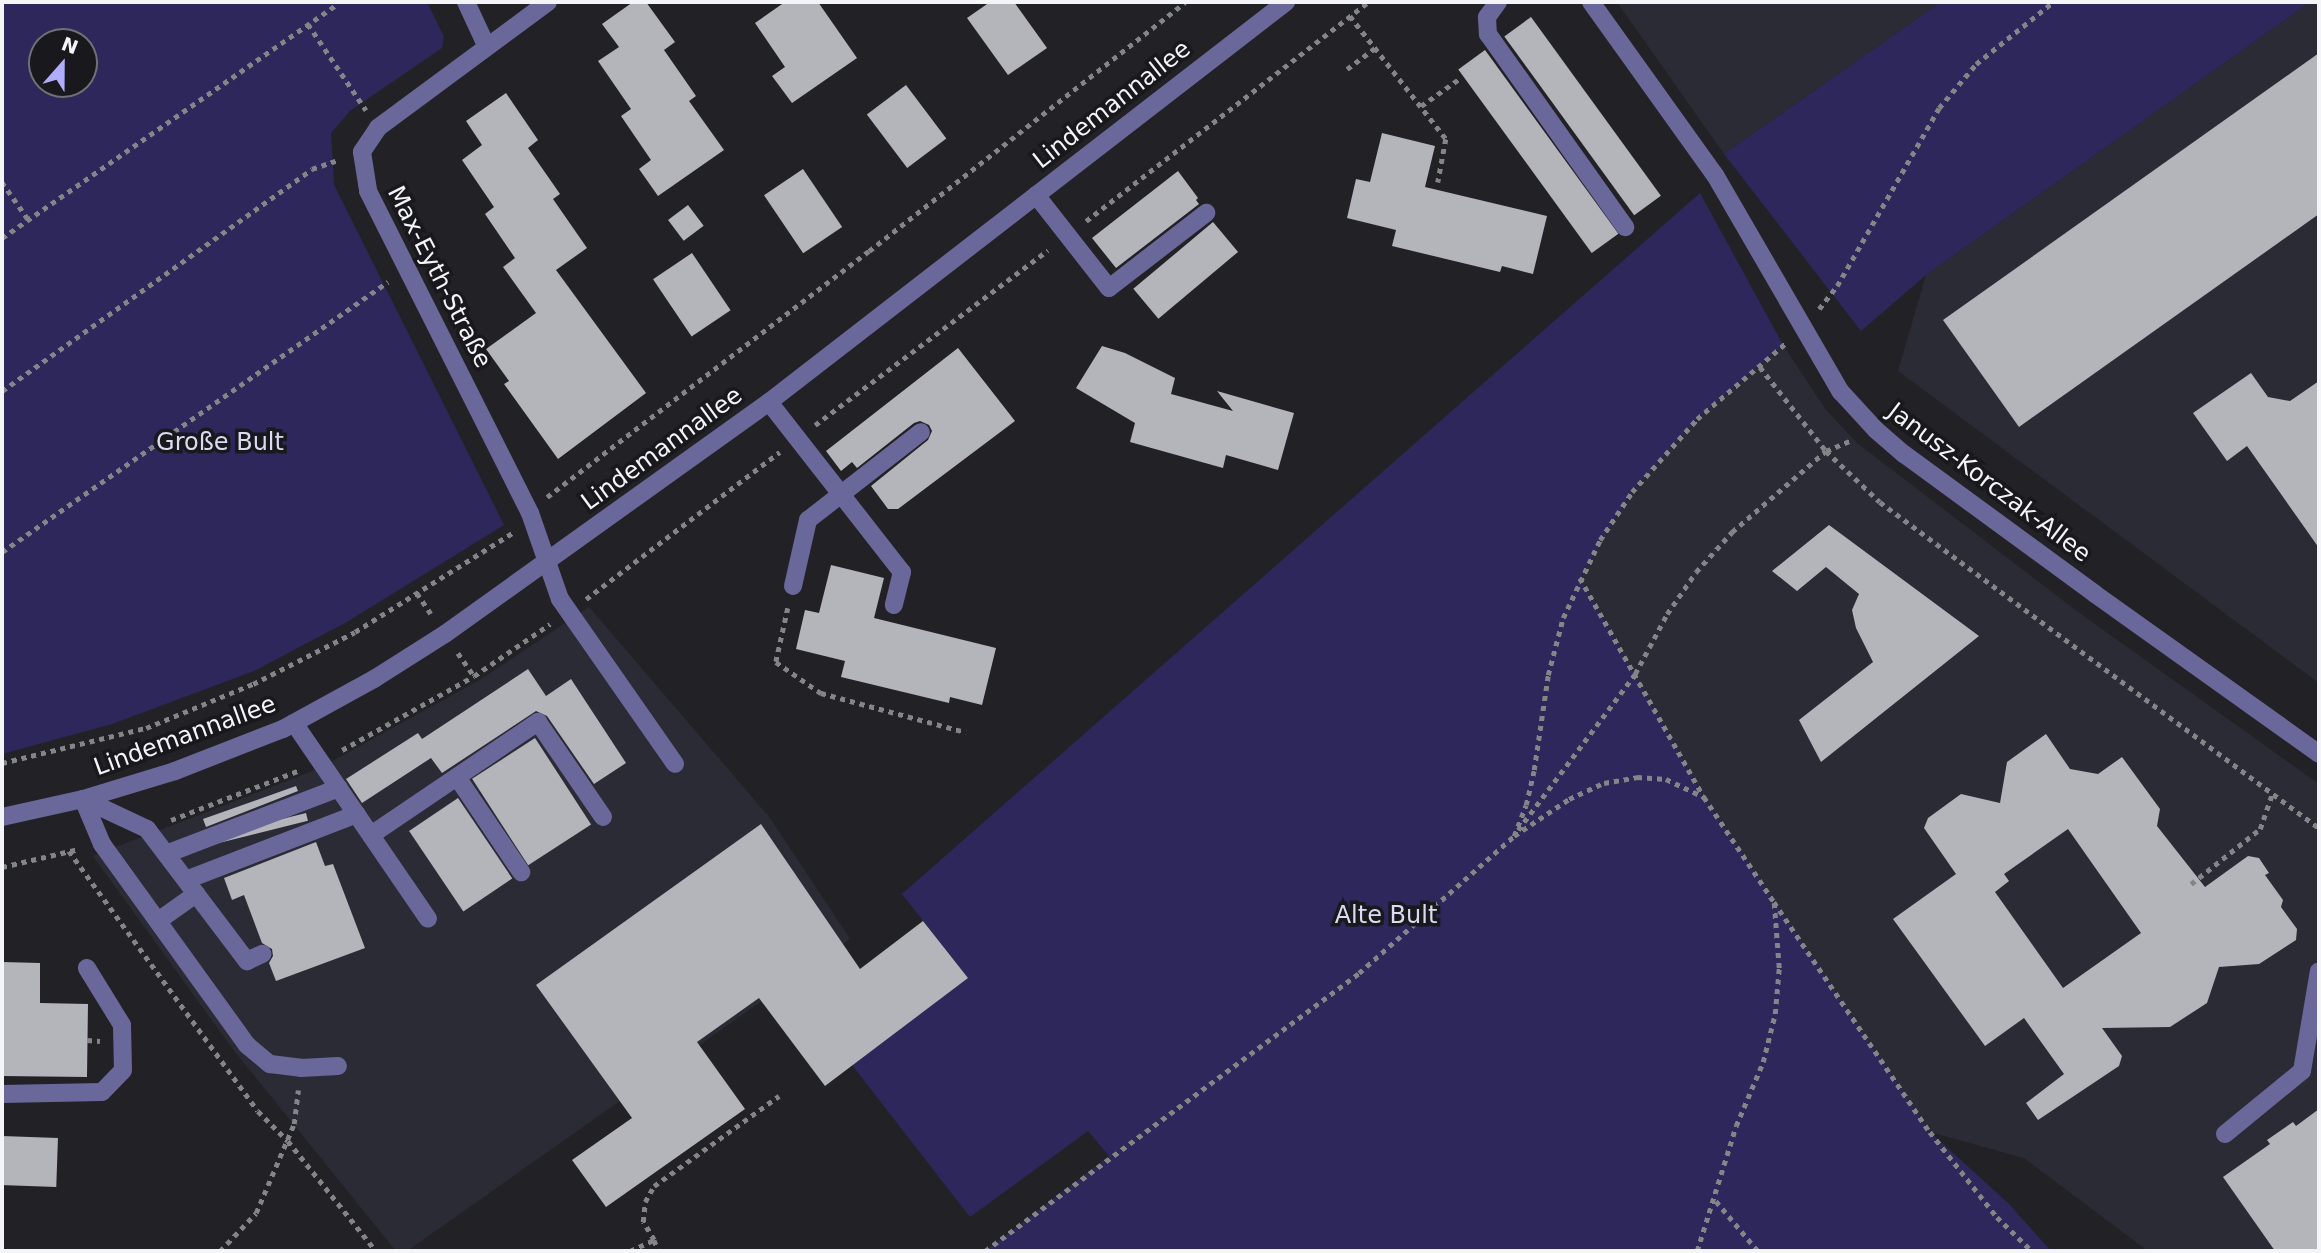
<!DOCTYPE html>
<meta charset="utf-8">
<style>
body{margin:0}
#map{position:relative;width:2321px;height:1253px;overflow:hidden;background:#222226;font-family:"DejaVu Sans",sans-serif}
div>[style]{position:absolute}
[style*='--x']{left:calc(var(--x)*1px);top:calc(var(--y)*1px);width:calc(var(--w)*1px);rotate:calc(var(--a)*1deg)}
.built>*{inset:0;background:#2b2b35}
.green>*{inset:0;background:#2d275c}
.building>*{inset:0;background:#b4b4bb;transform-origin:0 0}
.path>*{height:4.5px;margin-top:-2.25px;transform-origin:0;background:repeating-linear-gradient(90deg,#848588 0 5px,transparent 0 10px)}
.minor>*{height:18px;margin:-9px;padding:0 9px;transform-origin:9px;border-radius:9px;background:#6a689b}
span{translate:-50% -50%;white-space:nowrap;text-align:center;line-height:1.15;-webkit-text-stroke:7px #18181d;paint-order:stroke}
.street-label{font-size:24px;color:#f4f5f8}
.park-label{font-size:24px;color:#dadaf0}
.frame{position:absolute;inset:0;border:4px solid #f4f5f8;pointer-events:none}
.north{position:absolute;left:28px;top:28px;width:70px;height:70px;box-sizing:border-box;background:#18181d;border:2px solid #707075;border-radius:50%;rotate:21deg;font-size:19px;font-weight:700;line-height:28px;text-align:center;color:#f4f5f8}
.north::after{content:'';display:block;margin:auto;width:24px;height:32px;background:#b0aefa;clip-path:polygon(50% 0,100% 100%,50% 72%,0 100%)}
</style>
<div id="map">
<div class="built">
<i style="clip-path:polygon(1617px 2px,1941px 2px,1724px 154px)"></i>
<i style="clip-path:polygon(2310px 2px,2319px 2px,2319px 683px,1898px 371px,1926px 275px)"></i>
<i style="clip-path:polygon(1783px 345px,1826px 410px,1857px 443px,2078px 612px,2319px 784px,2319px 1251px,2148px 1251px,2024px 1158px,1930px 1132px,1704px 797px,1580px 578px,1632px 492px,1697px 419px)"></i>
<i style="clip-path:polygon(589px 607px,770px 818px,850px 939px,407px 1251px,396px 1251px,232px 1048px,93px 856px,318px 769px,478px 681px)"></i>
</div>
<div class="green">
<i style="clip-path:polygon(evenodd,2px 2px,427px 2px,444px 37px,442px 48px,350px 111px,331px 133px,334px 185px,504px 525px,345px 623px,254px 671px,112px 724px,2px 754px,2px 2px,42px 42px,84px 42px,84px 84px,42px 84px,42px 42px)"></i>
<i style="clip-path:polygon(1941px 2px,2310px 2px,1926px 275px,1861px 331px,1724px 154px)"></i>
<i style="clip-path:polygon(1700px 193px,1783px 345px,1697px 419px,1632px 492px,1580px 578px,1704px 797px,1930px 1132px,2008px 1203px,2051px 1251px,985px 1251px,1109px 1156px,1088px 1131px,970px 1217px,852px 1065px,968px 978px,902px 894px)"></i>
</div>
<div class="building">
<i style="clip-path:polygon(633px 2px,646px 2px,675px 42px,664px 50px,696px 96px,689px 101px,724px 150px,658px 196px,639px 169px,651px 160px,621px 116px,631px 109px,598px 61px,619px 47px,602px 24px)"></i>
<i style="clip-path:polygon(785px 2px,818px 2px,857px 58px,792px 103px,772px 76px,785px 67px,755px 23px)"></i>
<i style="clip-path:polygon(990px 2px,1014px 2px,1047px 48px,1008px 75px,967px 18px)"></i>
<i style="left:1531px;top:17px;width:221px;height:33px;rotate:54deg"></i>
<i style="left:1485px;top:50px;width:227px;height:33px;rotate:54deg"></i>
<i style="clip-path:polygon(2319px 53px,2319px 214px,2019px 427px,1943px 320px)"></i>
<i style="left:906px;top:85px;width:67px;height:49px;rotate:53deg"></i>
<i style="clip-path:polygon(506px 93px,538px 140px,528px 148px,560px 194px,553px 199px,587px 248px,556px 270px,646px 393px,558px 459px,504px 384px,509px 381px,486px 349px,536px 313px,503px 267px,515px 258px,485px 214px,494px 207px,462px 160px,482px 145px,466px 121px)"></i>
<i style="clip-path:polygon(1382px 133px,1435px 146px,1425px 187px,1547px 216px,1533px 274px,1502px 266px,1500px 272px,1392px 246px,1396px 230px,1347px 218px,1356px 179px,1370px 182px)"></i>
<i style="left:803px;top:169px;width:70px;height:47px;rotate:56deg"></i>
<i style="clip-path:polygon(1178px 171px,1198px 198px,1196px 200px,1199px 204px,1116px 268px,1092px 238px)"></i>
<i style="left:688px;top:205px;width:26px;height:25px;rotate:53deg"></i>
<i style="left:1213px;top:222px;width:39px;height:104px;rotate:50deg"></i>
<i style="left:692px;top:253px;width:69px;height:47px;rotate:56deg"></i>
<i style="clip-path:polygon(1102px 346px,1125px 353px,1175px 378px,1171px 394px,1233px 411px,1217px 391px,1294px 413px,1278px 470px,1226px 455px,1223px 468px,1130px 442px,1135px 423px,1076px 388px)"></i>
<i style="clip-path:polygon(958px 348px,1015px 421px,898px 509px,888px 509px,871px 486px,928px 440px,932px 431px,929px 425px,920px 421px,914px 423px,857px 468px,852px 462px,841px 471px,826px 451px)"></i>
<i style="clip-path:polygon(2251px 373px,2268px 397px,2290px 401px,2319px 381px,2319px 548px,2247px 446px,2227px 461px,2193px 413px)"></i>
<i style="clip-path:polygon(1829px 525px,1979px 636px,1821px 762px,1799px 720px,1873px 662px,1856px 628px,1852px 610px,1859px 594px,1826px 567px,1797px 591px,1772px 571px)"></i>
<i style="clip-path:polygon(831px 565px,884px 578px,874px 618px,996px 648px,982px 705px,950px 697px,949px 703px,841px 677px,845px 661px,796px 649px,805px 610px,819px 613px)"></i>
<i style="clip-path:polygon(528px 669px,546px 696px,571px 679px,626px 763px,594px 784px,547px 716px,536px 711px,442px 773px,431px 758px,362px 803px,346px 779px,418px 733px,422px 739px)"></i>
<i style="clip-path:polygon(evenodd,2046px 734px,2070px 769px,2098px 774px,2122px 757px,2160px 809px,2157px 826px,2205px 887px,2248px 856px,2259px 858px,2269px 873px,2265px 875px,2283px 900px,2281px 907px,2297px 929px,2296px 940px,2259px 964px,2219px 967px,2207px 1003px,2170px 1027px,2102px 1028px,2122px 1056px,2119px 1066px,2038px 1120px,2026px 1103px,2064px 1074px,2024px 1018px,1985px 1046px,1893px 919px,1956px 874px,1924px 828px,1928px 818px,1961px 794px,2000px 803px,2007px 762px,2046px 734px,2068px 829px,2141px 933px,2063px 988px,1995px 892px,2009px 881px,2004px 874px,2068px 829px)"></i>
<i style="left:535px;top:738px;width:103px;height:75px;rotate:57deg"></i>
<i style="clip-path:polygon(296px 786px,298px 791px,206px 827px,203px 819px)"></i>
<i style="left:458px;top:798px;width:97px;height:59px;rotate:56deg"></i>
<i style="left:306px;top:813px;width:8px;height:99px;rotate:76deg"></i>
<i style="clip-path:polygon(761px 824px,860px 969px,923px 921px,968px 978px,825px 1086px,759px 998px,697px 1042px,745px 1109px,606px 1207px,572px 1160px,632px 1118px,536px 985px)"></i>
<i style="clip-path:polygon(316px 842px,325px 866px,333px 864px,365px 948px,276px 981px,269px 963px,273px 956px,272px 949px,262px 943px,244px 895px,232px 900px,224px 878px)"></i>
<i style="clip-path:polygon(2px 962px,40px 963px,40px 1003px,88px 1004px,87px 1077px,2px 1076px)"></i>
<i style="clip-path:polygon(2319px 1109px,2319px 1251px,2275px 1251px,2223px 1177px,2270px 1144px,2267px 1140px,2293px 1122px,2296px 1126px)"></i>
<i style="left:2px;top:1136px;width:56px;height:49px;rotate:2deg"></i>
</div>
<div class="path">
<i style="--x:1350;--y:16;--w:156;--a:52"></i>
<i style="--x:1446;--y:139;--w:44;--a:100.5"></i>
<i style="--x:308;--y:24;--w:104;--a:56"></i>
<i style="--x:1347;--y:69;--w:35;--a:-37"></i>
<i style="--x:1421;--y:106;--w:47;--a:-35.4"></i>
<i style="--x:2;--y:182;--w:45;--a:54.9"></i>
<i style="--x:1086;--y:221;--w:357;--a:-37.8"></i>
<i style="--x:2;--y:238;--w:409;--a:-34.9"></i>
<i style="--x:1819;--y:309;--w:29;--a:-52"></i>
<i style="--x:1837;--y:286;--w:205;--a:-60.2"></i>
<i style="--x:1939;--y:108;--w:57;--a:-49.9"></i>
<i style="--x:1976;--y:64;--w:99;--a:-38.8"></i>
<i style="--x:1760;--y:367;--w:107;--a:51.8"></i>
<i style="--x:1826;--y:451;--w:74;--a:43.4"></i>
<i style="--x:1880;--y:502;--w:547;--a:36.6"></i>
<i style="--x:2;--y:391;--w:381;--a:-35.6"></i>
<i style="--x:312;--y:169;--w:28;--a:-19"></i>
<i style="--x:815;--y:425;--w:291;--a:-36.9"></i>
<i style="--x:547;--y:497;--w:405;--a:-37.4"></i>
<i style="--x:869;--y:251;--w:402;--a:-38.2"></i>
<i style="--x:2;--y:552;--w:471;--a:-35"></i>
<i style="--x:1580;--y:578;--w:252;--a:60.5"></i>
<i style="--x:1704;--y:797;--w:126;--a:56.3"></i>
<i style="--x:1774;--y:902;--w:278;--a:55.9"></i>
<i style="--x:1930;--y:1132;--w:108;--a:51.8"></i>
<i style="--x:1997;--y:1217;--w:49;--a:44.2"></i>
<i style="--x:417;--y:593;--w:25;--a:56"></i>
<i style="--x:586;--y:599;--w:243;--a:-37.2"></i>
<i style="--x:788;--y:608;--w:55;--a:102.5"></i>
<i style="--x:776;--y:662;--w:55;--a:34.6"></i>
<i style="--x:821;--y:693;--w:150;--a:15.1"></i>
<i style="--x:458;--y:653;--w:28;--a:55"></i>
<i style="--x:342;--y:750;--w:151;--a:-29.3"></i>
<i style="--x:474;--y:676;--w:92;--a:-34.4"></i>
<i style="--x:2;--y:763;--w:148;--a:-13.7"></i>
<i style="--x:146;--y:728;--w:116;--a:-22.4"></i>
<i style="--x:253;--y:684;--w:114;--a:-27"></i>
<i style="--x:355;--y:632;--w:186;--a:-32.2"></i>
<i style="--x:171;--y:820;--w:138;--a:-21.2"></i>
<i style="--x:1518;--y:830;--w:195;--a:-53.1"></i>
<i style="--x:1635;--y:674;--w:68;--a:-61.9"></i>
<i style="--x:1667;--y:614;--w:51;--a:-55.4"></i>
<i style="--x:1696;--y:572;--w:54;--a:-48"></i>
<i style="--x:1732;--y:532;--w:124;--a:-40.8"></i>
<i style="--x:1826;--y:451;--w:28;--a:-23"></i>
<i style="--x:1514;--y:836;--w:33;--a:-69"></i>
<i style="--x:1526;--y:805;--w:36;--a:-77"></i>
<i style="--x:1534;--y:770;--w:96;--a:-81.6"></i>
<i style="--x:1548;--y:675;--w:59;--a:-75.3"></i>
<i style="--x:1563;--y:618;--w:86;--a:-64.6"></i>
<i style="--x:1600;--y:540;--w:58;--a:-56.3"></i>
<i style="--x:1632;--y:492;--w:98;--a:-48.3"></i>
<i style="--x:1697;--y:419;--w:117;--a:-40.5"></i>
<i style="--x:69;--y:851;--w:321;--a:54"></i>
<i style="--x:258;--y:1111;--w:42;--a:45"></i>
<i style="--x:288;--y:1141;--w:141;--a:51.3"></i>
<i style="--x:2;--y:867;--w:79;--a:-13.2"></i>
<i style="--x:2191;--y:884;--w:88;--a:-38.6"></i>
<i style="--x:2260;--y:829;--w:37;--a:-71"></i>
<i style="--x:87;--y:1040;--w:13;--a:4"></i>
<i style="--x:1716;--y:1201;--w:65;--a:50"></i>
<i style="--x:654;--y:1240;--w:12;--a:66"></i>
<i style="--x:220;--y:1251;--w:52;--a:-46.5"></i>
<i style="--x:256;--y:1213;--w:97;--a:-66.9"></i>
<i style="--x:294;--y:1124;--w:34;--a:-83"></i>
<i style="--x:630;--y:1251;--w:26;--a:-25"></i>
<i style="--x:654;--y:1240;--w:21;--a:-121"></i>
<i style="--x:643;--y:1222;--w:20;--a:-84"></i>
<i style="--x:645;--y:1202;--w:18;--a:-61"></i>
<i style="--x:654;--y:1186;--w:154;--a:-35.8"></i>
<i style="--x:985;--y:1251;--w:466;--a:-36.6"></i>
<i style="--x:1359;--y:973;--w:207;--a:-41.5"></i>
<i style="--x:1514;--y:836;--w:66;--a:-33.9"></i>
<i style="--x:1569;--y:799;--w:38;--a:-25"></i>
<i style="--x:1604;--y:783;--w:34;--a:-10"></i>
<i style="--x:1637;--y:777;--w:29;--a:4"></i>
<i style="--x:1666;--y:779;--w:42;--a:25.3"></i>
<i style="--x:1697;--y:1251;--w:131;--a:-72.7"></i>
<i style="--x:1736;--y:1126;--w:69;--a:-67.1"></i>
<i style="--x:1763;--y:1062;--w:49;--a:-76"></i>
<i style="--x:1775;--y:1014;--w:46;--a:-85"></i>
<i style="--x:1779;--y:968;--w:65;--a:-94.4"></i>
</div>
<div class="minor">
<i style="--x:466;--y:2;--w:47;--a:65.1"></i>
<i style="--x:548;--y:2;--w:212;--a:143.5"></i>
<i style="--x:378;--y:128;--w:29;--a:124"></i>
<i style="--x:362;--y:152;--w:39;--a:81"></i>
<i style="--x:368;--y:191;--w:360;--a:63.3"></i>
<i style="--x:530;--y:513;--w:91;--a:70.8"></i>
<i style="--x:560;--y:599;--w:201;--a:55.1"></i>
<i style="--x:1498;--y:2;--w:19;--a:126"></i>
<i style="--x:1487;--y:17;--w:17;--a:87"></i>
<i style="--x:1488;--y:34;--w:237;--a:54.6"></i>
<i style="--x:1591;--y:2;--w:213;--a:54.4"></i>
<i style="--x:1715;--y:175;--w:251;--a:59.9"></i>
<i style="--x:1841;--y:392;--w:52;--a:47.4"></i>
<i style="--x:1876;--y:430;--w:37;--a:41"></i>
<i style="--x:1904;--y:454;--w:237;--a:36.2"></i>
<i style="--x:2095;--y:594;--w:275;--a:35.5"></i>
<i style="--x:1036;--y:195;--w:118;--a:51.9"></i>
<i style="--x:1109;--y:288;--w:123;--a:-37.7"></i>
<i style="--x:769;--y:402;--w:216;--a:52"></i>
<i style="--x:902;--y:572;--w:34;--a:104"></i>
<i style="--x:793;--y:586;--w:68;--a:-77.2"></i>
<i style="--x:808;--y:520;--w:143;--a:-37.9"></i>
<i style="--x:294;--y:723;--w:237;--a:55.6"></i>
<i style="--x:457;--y:777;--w:115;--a:56"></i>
<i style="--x:83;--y:799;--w:49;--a:67.1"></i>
<i style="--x:102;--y:844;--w:248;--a:54.2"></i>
<i style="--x:247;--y:1045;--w:30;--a:40"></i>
<i style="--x:270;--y:1064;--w:31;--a:7"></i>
<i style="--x:301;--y:1068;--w:37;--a:-3"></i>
<i style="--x:83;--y:799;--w:71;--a:25.1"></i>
<i style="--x:147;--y:829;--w:166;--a:52.9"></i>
<i style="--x:247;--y:961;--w:17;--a:-25"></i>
<i style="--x:2;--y:817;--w:83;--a:-12.5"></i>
<i style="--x:83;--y:799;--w:96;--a:-16.9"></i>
<i style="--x:175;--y:771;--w:116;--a:-21.3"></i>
<i style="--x:283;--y:729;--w:104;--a:-28.8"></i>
<i style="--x:374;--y:679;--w:84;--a:-32.4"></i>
<i style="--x:445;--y:634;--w:398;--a:-35.6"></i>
<i style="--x:769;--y:402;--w:654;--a:-37.73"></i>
<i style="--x:371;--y:835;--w:202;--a:-34.1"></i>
<i style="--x:538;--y:722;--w:115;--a:55.6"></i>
<i style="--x:166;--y:854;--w:185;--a:-20.9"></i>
<i style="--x:186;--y:880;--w:183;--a:-21.1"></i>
<i style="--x:158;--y:921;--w:47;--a:-35.4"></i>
<i style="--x:2;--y:1094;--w:100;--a:-1.1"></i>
<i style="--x:102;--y:1092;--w:30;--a:-46"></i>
<i style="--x:123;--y:1070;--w:45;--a:-91.3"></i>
<i style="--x:122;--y:1025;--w:67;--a:-121.6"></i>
<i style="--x:2225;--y:1134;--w:99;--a:-39.3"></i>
<i style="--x:2302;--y:1071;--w:101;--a:-80.4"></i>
</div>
<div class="street-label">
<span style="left:1112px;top:105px;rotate:-38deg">Lindemannallee</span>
<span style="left:439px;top:277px;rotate:63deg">Max-Eyth-Straße</span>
<span style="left:662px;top:449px;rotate:-36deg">Lindemannallee</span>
<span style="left:1989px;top:483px;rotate:37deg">Janusz-Korczak-Allee</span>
<span style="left:185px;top:736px;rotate:-20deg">Lindemannallee</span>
</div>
<div class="park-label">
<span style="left:220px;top:443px">Große Bult</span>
<span style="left:1386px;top:916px">Alte Bult</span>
</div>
<div class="frame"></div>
<div class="north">N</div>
</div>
